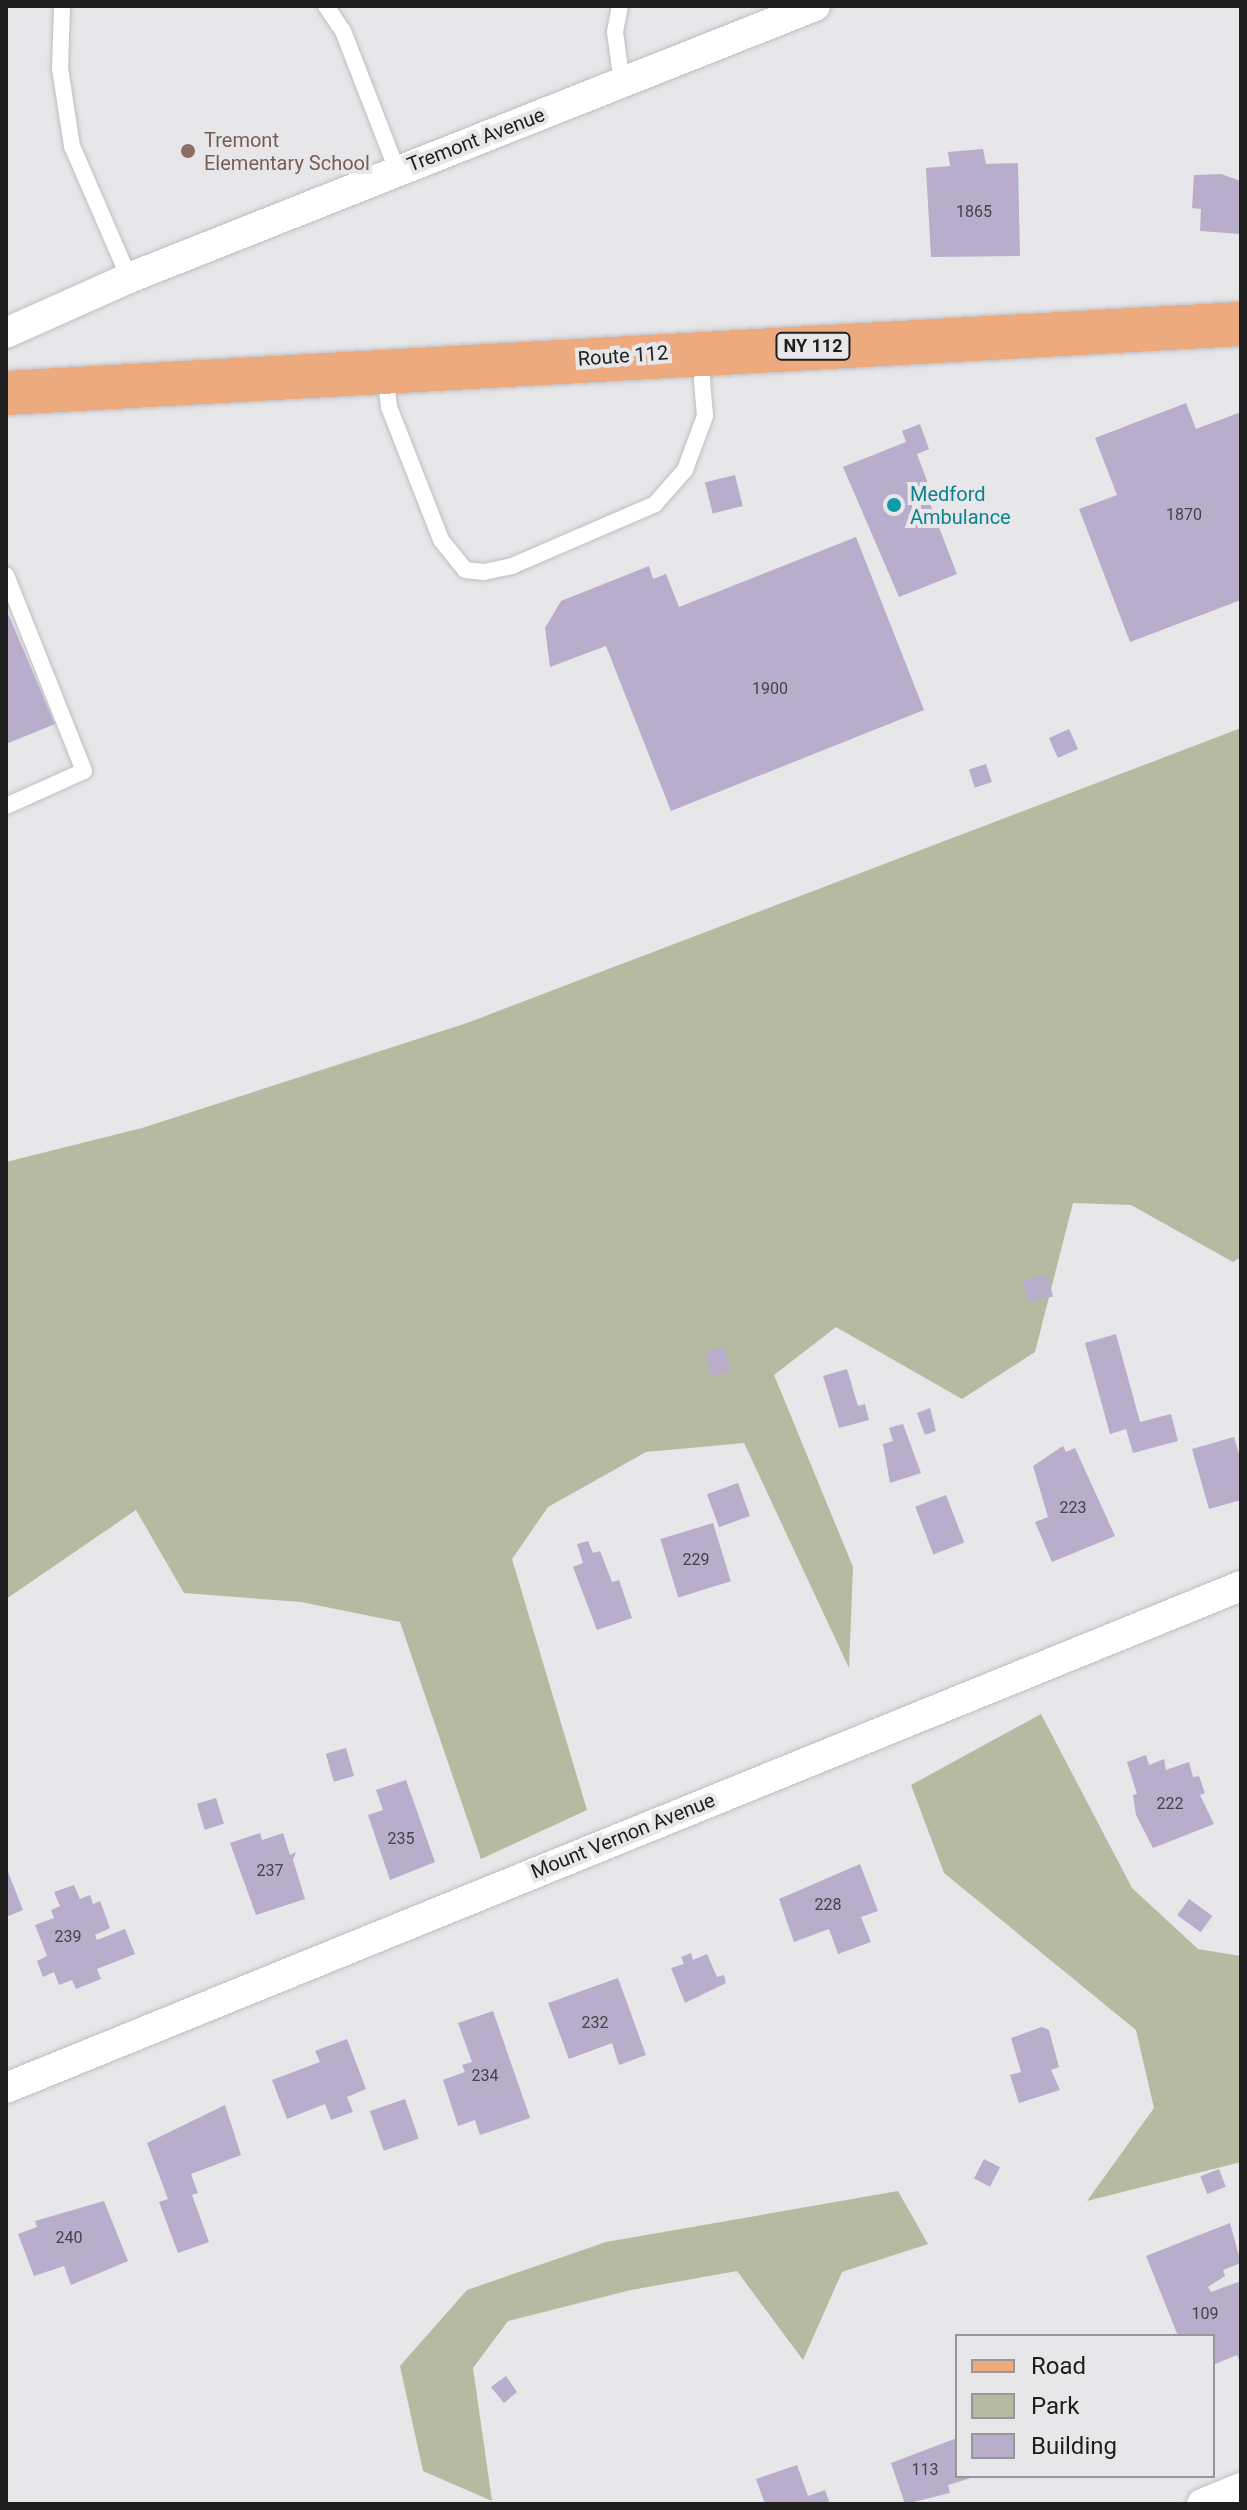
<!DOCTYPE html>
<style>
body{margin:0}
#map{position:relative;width:1247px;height:2510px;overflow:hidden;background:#e7e6e9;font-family:Roboto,sans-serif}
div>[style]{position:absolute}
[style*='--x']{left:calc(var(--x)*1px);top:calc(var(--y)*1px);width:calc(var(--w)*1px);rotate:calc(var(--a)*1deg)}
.green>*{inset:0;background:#b5baa1}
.building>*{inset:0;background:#b8adcb;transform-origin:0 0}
.roads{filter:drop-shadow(0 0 2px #bfbec1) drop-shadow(0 0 2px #bfbec1)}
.lane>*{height:16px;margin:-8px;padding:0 8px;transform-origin:8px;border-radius:8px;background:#fff}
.street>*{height:30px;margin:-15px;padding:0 15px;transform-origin:15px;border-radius:15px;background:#fff}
.primary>*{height:44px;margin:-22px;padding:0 22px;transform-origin:22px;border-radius:22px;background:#eeaa7f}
.dots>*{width:22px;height:22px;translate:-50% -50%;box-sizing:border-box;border:4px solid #e7e6e9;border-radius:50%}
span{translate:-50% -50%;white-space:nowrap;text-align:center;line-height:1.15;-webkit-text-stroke:8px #e7e6e9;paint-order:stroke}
.number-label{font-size:16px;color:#45424a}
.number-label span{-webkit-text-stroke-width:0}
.shield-label span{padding:2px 6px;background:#e7e6e9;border:2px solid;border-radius:6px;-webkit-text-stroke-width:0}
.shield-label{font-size:18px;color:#1f1e1f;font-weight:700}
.education-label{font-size:20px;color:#785e54}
.left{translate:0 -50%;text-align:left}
.street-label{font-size:20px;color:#1f1e1f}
.culture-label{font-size:20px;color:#0d838f}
.frame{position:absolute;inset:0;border:8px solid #1f1e1f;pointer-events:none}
.legend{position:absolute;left:955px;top:2334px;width:260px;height:144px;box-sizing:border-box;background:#e7e6e9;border:2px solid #979698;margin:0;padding:10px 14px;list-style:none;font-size:24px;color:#1f1e1f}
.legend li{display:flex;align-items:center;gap:16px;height:40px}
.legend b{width:40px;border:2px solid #979698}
</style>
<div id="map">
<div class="green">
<i style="clip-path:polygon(1241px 728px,1241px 1257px,1233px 1262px,1131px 1205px,1073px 1203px,1035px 1352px,962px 1399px,836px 1327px,774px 1375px,853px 1567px,849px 1668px,744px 1443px,646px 1452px,548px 1507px,512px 1559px,587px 1810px,481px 1859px,400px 1622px,301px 1602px,184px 1593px,136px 1510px,6px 1599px,6px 1162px,142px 1128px,467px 1023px)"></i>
<i style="clip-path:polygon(1041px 1714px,1132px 1888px,1198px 1949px,1241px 1956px,1241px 2162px,1087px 2201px,1154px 2108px,1136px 2030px,944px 1873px,911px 1785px)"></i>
<i style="clip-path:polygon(898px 2191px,928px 2244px,842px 2272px,803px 2360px,737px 2271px,631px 2290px,508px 2321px,473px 2368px,492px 2501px,423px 2471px,400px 2366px,467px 2290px,606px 2242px)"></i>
</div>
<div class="building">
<i style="clip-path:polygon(983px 149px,986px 164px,1018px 163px,1020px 256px,931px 257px,926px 168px,950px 166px,948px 152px)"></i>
<i style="clip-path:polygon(1221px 174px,1241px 181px,1241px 234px,1200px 231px,1201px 209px,1192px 208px,1194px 175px)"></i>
<i style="clip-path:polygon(1186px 403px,1196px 429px,1241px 412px,1241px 600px,1130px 642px,1079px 509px,1117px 495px,1095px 438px)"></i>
<i style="clip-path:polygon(920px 424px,929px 449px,917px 454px,930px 489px,925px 491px,957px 574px,899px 597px,843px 467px,906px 442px,902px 431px)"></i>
<i style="left:735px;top:475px;width:32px;height:31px;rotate:76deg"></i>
<i style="clip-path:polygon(856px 537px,924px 710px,671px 811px,606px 646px,550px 667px,545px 628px,561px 601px,649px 566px,653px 579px,666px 574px,679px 607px)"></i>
<i style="clip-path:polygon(6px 609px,55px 724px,6px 744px)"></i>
<i style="left:1069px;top:729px;width:22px;height:22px;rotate:66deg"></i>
<i style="left:986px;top:764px;width:19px;height:18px;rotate:72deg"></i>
<i style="left:1048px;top:1275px;width:22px;height:26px;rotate:77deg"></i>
<i style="clip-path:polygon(1116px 1334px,1140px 1422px,1171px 1414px,1178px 1441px,1133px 1453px,1126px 1429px,1110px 1434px,1085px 1343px)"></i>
<i style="left:724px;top:1347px;width:25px;height:20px;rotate:74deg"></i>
<i style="clip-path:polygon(847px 1369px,858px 1406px,865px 1404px,869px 1420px,839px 1428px,823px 1376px)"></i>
<i style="clip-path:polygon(930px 1408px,936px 1431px,925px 1435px,917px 1413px)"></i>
<i style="clip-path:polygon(903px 1424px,921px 1473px,890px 1483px,883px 1444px,893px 1441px,889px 1428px)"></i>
<i style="clip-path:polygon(1234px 1437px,1241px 1461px,1241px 1500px,1209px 1509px,1192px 1449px)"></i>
<i style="clip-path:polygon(1063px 1446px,1066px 1452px,1075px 1448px,1115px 1536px,1052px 1562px,1035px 1522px,1048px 1517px,1033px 1466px)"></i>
<i style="left:738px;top:1483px;width:35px;height:33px;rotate:70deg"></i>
<i style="left:946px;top:1495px;width:51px;height:33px;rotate:69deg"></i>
<i style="left:713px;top:1523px;width:61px;height:55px;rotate:73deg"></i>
<i style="clip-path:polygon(588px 1541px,593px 1553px,600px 1551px,612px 1582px,619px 1580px,632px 1618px,597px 1630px,573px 1567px,583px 1563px,577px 1544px)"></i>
<i style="left:346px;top:1748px;width:29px;height:21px;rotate:74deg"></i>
<i style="clip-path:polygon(1146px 1755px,1149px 1765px,1164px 1759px,1166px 1770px,1189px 1762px,1193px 1777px,1199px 1776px,1205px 1793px,1200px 1795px,1214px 1824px,1153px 1848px,1136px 1815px,1133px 1795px,1137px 1794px,1127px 1762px)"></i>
<i style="clip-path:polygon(406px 1780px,435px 1862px,390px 1880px,368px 1815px,383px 1810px,376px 1790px)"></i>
<i style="left:216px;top:1798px;width:27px;height:20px;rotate:73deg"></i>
<i style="clip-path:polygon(260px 1833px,262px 1840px,283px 1833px,290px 1855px,296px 1852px,293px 1860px,305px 1899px,256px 1915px,230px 1843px)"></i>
<i style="clip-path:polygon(860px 1864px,878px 1911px,861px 1917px,871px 1942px,838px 1954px,829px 1929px,794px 1942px,779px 1899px)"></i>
<i style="clip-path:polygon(6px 1867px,23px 1910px,6px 1917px)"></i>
<i style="clip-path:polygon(74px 1885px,80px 1899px,90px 1895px,93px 1904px,100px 1901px,110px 1928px,95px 1935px,97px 1940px,125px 1929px,135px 1954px,97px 1969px,101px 1979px,76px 1989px,72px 1980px,59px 1985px,54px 1972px,43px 1977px,37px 1961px,47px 1956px,35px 1925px,54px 1918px,51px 1910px,60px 1906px,54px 1892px)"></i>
<i style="left:1189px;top:1899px;width:29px;height:20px;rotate:36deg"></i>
<i style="clip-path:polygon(691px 1953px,693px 1960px,707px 1954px,717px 1977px,724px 1975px,726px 1983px,685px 2003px,671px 1968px,684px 1964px,681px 1957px)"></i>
<i style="clip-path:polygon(618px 1978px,646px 2055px,619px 2065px,612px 2043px,569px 2059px,548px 2003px)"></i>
<i style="clip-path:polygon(493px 2011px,530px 2118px,480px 2135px,475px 2120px,458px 2126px,443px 2080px,465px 2072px,462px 2065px,472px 2062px,458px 2023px)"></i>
<i style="clip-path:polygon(1042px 2027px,1049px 2030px,1059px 2067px,1051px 2070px,1060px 2090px,1019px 2103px,1010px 2075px,1021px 2072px,1011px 2038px)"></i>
<i style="clip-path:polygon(347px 2039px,366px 2089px,347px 2097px,353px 2112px,331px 2120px,325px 2104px,287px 2119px,272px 2080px,320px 2062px,315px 2051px)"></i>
<i style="left:405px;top:2099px;width:42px;height:37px;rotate:71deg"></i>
<i style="clip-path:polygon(225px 2105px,241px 2155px,191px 2174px,198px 2193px,192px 2195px,209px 2242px,178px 2253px,159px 2202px,168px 2199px,147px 2143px)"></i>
<i style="left:984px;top:2159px;width:18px;height:22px;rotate:27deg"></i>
<i style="left:1219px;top:2169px;width:19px;height:20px;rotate:69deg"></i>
<i style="clip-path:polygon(104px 2201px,128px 2261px,71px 2285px,64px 2266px,34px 2276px,18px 2234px,37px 2227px,35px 2221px)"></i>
<i style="clip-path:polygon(1230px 2223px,1241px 2263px,1223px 2270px,1225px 2276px,1208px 2287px,1211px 2292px,1241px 2281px,1241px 2364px,1237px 2355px,1213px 2365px,1213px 2336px,1178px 2336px,1146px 2256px)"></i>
<i style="clip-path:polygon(506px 2376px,517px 2392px,504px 2403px,491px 2387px)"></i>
<i style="clip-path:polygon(957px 2438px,957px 2476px,974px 2477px,948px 2485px,950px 2493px,905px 2504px,891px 2463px)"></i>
<i style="clip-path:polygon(797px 2465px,808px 2496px,825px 2490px,830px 2504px,765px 2504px,756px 2479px)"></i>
</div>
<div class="roads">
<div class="lane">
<i style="--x:62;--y:6;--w:62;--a:91.8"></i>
<i style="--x:60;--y:68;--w:79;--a:81.3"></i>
<i style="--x:72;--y:146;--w:144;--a:66.6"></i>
<i style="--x:326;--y:6;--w:30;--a:56"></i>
<i style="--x:343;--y:31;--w:149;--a:68.8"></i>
<i style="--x:620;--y:6;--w:26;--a:101"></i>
<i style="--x:615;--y:32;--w:51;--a:82.2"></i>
<i style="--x:385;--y:374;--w:33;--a:83"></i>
<i style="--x:389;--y:407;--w:143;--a:68.6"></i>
<i style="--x:441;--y:540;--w:38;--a:51"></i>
<i style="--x:465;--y:570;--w:19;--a:6"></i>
<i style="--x:484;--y:572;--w:29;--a:-12"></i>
<i style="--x:512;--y:566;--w:156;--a:-23.4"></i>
<i style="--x:655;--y:504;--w:45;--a:-48.6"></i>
<i style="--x:685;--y:470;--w:58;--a:-69.7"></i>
<i style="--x:705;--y:416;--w:59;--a:-94.8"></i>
<i style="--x:6;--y:575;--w:211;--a:68.3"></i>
<i style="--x:84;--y:771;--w:85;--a:155.8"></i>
</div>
<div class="street">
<i style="--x:6;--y:333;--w:135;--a:-24.1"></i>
<i style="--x:129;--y:278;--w:738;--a:-21.63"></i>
<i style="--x:6;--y:2088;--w:1333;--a:-22.12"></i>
<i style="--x:1202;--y:2504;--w:42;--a:-22.3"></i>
</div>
<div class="primary">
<i style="--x:6;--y:393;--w:1237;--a:-3.2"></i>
</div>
</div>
<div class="dots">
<i style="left:188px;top:151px;background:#8d6e63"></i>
<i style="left:894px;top:505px;background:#0f9aa8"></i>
</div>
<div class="number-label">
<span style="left:974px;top:212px">1865</span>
<span style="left:1184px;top:515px">1870</span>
<span style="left:770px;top:689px">1900</span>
<span style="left:1073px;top:1508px">223</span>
<span style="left:696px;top:1560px">229</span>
<span style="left:1170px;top:1804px">222</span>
<span style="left:401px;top:1839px">235</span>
<span style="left:270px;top:1871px">237</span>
<span style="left:828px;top:1905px">228</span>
<span style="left:68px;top:1937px">239</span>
<span style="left:595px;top:2023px">232</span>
<span style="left:485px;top:2076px">234</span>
<span style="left:69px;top:2238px">240</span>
<span style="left:1205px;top:2314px">109</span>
<span style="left:925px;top:2470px">113</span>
</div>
<div class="shield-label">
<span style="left:813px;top:346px">NY 112</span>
</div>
<div class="education-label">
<span class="left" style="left:204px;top:152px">Tremont<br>Elementary School</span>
</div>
<div class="street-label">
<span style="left:476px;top:140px;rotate:-21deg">Tremont Avenue</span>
<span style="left:623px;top:356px;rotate:-4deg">Route 112</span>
<span style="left:623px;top:1836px;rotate:-22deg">Mount Vernon Avenue</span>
</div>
<div class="culture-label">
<span class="left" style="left:910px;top:506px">Medford<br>Ambulance</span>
</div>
<div class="frame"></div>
<ul class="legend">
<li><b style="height:10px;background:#eeaa7f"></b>Road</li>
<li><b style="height:22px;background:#b5baa1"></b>Park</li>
<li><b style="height:22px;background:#b8adcb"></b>Building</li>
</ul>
</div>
